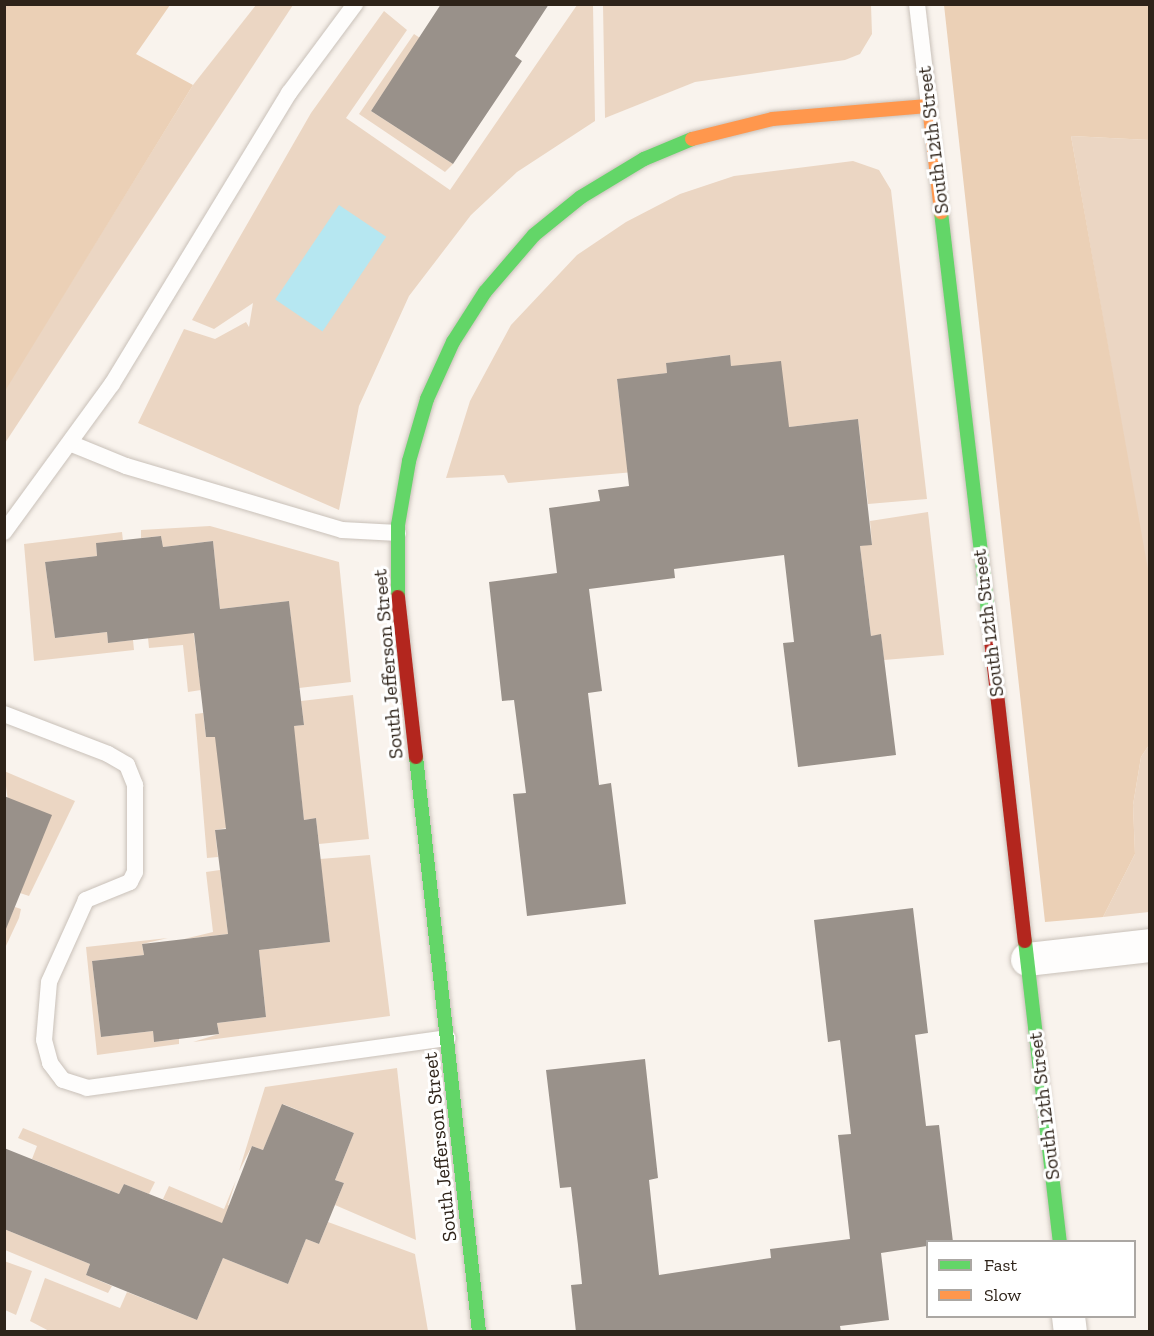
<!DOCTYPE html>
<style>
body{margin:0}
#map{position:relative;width:1154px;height:1336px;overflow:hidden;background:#f9f3ed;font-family:"Zilla Slab",serif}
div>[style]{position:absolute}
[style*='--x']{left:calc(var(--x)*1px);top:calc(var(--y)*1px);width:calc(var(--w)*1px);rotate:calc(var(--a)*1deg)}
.green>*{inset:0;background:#ebd6c3}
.forest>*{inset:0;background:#ebd0b6}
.water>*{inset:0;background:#b6e7f1;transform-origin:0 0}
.building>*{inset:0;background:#99918a}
.roads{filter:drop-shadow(0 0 2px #c9c1b9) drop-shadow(0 0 2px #c9c1b9)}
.lane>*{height:16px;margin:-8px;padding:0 8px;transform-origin:8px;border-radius:8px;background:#fefdfc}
.street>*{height:33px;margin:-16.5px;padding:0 16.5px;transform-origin:16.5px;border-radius:16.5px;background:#fefdfc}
.fast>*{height:14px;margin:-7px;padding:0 7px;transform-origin:7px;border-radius:7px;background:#63d668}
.slow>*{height:14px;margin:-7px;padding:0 7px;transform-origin:7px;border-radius:7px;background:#ff974d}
.jam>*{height:14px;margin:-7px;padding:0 7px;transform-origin:7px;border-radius:7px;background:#b3261e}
span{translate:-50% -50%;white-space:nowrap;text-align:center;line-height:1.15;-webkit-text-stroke:6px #fff;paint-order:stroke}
.street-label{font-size:20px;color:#2e2319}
.frame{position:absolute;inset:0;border:6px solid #2e2319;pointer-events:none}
.legend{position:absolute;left:926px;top:1240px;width:210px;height:78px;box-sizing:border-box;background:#fff;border:2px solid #aba7a3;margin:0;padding:8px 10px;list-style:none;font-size:18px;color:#2e2319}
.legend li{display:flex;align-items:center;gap:12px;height:30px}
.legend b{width:30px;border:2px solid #aba7a3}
</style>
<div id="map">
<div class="green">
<i style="clip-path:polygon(256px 5px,293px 5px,5px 443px,4px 391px,193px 85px)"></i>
<i style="clip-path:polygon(577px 5px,593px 5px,595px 121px,517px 172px,471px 215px,409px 296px,359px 406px,339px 510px,138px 423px,184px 329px,215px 339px,246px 322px,249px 327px,253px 303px,214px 329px,192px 320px,311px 113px,384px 11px,407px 30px,346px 118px,450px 190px)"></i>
<i style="clip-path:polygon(603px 5px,871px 5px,872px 34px,860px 54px,845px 60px,695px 82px,605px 118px)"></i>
<i style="clip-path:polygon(414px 34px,420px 38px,371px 111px,453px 164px,445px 172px,359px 114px)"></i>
<i style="clip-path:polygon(1071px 136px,1149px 140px,1149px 581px)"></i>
<i style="clip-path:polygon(853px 161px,879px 170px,891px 190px,927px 499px,868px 504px,858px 419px,789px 427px,731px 366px,729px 355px,666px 363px,667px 373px,617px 380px,626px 455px,703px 466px,508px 483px,504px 475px,446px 478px,470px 401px,511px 325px,577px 255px,626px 222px,680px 194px,734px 176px)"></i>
<i style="clip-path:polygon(928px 512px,944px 655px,884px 660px,881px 635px,871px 636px,860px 546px,872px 544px,870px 521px)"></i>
<i style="clip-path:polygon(210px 526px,339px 562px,351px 682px,299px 688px,289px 601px,220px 609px,213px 541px,163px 547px,161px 536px,141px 538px,141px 530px)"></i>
<i style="clip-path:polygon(122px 532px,123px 541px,96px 543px,97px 556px,45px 562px,55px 638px,107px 632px,108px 643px,133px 640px,134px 650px,34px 661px,24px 544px)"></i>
<i style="clip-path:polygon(192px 621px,201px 690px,188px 692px,183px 645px,149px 648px,148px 638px)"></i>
<i style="clip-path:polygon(353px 695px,369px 839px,319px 844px,316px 818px,304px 820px,293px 726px,304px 725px,301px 701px)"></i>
<i style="clip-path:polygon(203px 713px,206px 737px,216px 737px,227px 828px,215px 830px,218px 857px,207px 858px,195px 714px)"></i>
<i style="clip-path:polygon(1149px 745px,1149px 912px,1103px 917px,1135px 854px,1133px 805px,1141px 757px)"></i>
<i style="clip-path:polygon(4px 771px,75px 801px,29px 896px,20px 893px)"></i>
<i style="clip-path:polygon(370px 855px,390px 1016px,193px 1042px,219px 1034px,217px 1023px,266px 1017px,259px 950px,330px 942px,320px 859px)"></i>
<i style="clip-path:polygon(220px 870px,228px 934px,184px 939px,213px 932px,206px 872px)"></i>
<i style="clip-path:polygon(15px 907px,21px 909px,19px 918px,5px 948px,5px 929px)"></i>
<i style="clip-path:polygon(168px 938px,142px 944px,144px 955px,92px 961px,101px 1037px,153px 1031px,154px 1042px,179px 1039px,179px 1044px,97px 1055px,86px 947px)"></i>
<i style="clip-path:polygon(397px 1068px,416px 1240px,335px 1205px,344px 1183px,335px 1180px,354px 1133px,283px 1104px,263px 1150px,252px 1146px,239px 1171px,265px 1087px)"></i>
<i style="clip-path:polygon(23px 1128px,155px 1182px,149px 1194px,124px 1184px,119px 1194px,32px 1159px,37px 1146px,18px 1138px)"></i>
<i style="clip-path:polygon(236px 1180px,228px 1205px,241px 1210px,234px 1230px,163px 1199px,169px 1186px,224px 1209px)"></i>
<i style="clip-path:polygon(328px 1222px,415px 1254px,428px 1331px,51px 1332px,30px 1321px,45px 1278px,120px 1308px,127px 1292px,197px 1320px,223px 1258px,288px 1284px,306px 1239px,319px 1244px)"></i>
<i style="clip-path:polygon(4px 1229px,90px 1264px,86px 1275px,112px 1286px,108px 1293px,5px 1250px)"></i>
<i style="clip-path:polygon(4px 1261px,32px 1271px,16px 1315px,5px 1310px)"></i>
</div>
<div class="forest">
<i style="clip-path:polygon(5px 4px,170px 5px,136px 54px,193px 85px,5px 391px)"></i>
<i style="clip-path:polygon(944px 5px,1149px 5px,1149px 140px,1071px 136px,1150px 581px,1149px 745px,1141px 757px,1133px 805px,1135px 854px,1103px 917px,1045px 922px)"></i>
</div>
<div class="water">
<i style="left:339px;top:205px;width:57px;height:114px;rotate:34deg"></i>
</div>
<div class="building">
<i style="clip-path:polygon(441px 4px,549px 4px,515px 56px,522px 61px,453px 164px,371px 111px)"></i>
<i style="clip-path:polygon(730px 355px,731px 366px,781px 361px,789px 427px,858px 419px,872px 545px,860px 546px,871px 636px,881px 634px,896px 755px,798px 767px,783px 643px,794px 642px,784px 555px,674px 569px,675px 578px,589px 589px,602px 691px,588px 693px,599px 785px,611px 783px,626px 904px,527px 916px,513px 794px,526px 793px,514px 700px,502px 701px,489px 582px,557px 573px,549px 508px,600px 501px,598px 490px,629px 486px,617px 379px,667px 373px,666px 363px)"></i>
<i style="clip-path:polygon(161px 536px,163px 547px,213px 541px,220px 609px,289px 601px,304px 725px,294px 726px,299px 774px,304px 820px,316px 818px,330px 942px,259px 950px,266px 1017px,217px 1023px,219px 1034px,154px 1042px,153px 1031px,101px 1037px,92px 961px,144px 955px,142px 944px,228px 934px,215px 830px,226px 829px,215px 737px,206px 737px,194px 633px,108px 643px,107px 632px,55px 638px,45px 562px,97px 556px,96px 543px)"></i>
<i style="clip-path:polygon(4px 796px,52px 815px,6px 929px,4px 928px)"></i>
<i style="clip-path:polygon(913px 908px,928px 1033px,915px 1035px,926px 1126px,939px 1125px,953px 1242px,881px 1253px,889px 1320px,840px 1326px,841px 1332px,576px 1332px,571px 1285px,582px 1284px,578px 1245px,571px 1187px,560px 1188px,546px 1070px,645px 1059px,658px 1178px,649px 1180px,659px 1275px,771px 1258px,770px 1249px,850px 1239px,838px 1135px,851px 1134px,840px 1040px,828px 1042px,814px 920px)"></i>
<i style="clip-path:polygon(282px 1104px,354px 1133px,335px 1180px,344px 1183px,319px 1244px,306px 1239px,288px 1284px,223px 1258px,197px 1320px,86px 1275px,90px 1264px,4px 1229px,4px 1148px,119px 1194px,124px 1184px,222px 1223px,252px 1146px,263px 1150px)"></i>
</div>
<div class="roads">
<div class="lane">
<i style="--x:917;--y:4;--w:103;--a:83.3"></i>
<i style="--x:72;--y:444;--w:58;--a:22.2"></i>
<i style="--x:126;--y:466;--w:225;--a:16.5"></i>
<i style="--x:342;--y:530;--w:56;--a:3.1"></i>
<i style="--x:4;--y:532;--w:183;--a:-53.9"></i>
<i style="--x:112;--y:384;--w:341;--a:-58.7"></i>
<i style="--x:289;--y:93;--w:111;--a:-53.4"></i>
<i style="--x:4;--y:714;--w:111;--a:21"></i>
<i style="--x:108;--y:754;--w:22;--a:30"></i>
<i style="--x:127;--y:765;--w:22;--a:68"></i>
<i style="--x:135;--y:785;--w:87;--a:90"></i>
<i style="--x:135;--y:872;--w:11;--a:117"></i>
<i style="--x:130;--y:882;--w:48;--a:157.8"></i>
<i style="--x:86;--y:900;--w:90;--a:114.3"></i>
<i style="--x:49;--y:982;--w:58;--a:94.9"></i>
<i style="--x:44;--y:1040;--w:24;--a:75"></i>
<i style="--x:50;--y:1063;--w:21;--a:53"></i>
<i style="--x:63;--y:1080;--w:25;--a:18"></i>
<i style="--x:87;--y:1088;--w:364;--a:-7.9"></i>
</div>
<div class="street">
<i style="--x:1027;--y:959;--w:124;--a:-6.5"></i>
<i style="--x:1068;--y:1316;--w:16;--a:83"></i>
</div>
<div class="fast">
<i style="--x:941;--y:212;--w:431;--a:83.3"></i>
<i style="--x:398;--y:597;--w:72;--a:-90"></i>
<i style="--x:398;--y:525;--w:65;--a:-80.2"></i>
<i style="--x:409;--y:461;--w:65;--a:-73.8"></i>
<i style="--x:427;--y:399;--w:63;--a:-65.5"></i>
<i style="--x:453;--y:342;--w:59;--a:-57.4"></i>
<i style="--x:485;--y:292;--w:75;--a:-49.3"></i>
<i style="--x:534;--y:235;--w:60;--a:-39"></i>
<i style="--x:581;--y:197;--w:74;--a:-31.1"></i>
<i style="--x:644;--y:159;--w:52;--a:-22.6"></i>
<i style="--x:416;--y:757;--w:578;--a:83.75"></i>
<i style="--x:1025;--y:941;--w:303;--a:83.4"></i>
</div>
<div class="slow">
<i style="--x:692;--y:139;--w:83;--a:-13.9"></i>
<i style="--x:773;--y:119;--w:157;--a:-4.8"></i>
<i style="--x:929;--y:106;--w:107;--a:83.5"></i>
</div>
<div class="jam">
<i style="--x:398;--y:597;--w:161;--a:83.6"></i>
<i style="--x:991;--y:640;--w:303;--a:83.6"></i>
</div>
</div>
<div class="street-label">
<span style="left:933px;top:140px;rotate:-97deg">South 12th Street</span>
<span style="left:988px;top:623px;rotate:-97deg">South 12th Street</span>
<span style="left:388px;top:664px;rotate:-95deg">South Jefferson Street</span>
<span style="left:1044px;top:1106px;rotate:-97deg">South 12th Street</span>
<span style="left:440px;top:1147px;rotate:-96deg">South Jefferson Street</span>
</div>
<div class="frame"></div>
<ul class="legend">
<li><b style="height:8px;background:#63d668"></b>Fast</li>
<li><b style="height:8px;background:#ff974d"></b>Slow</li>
</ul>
</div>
